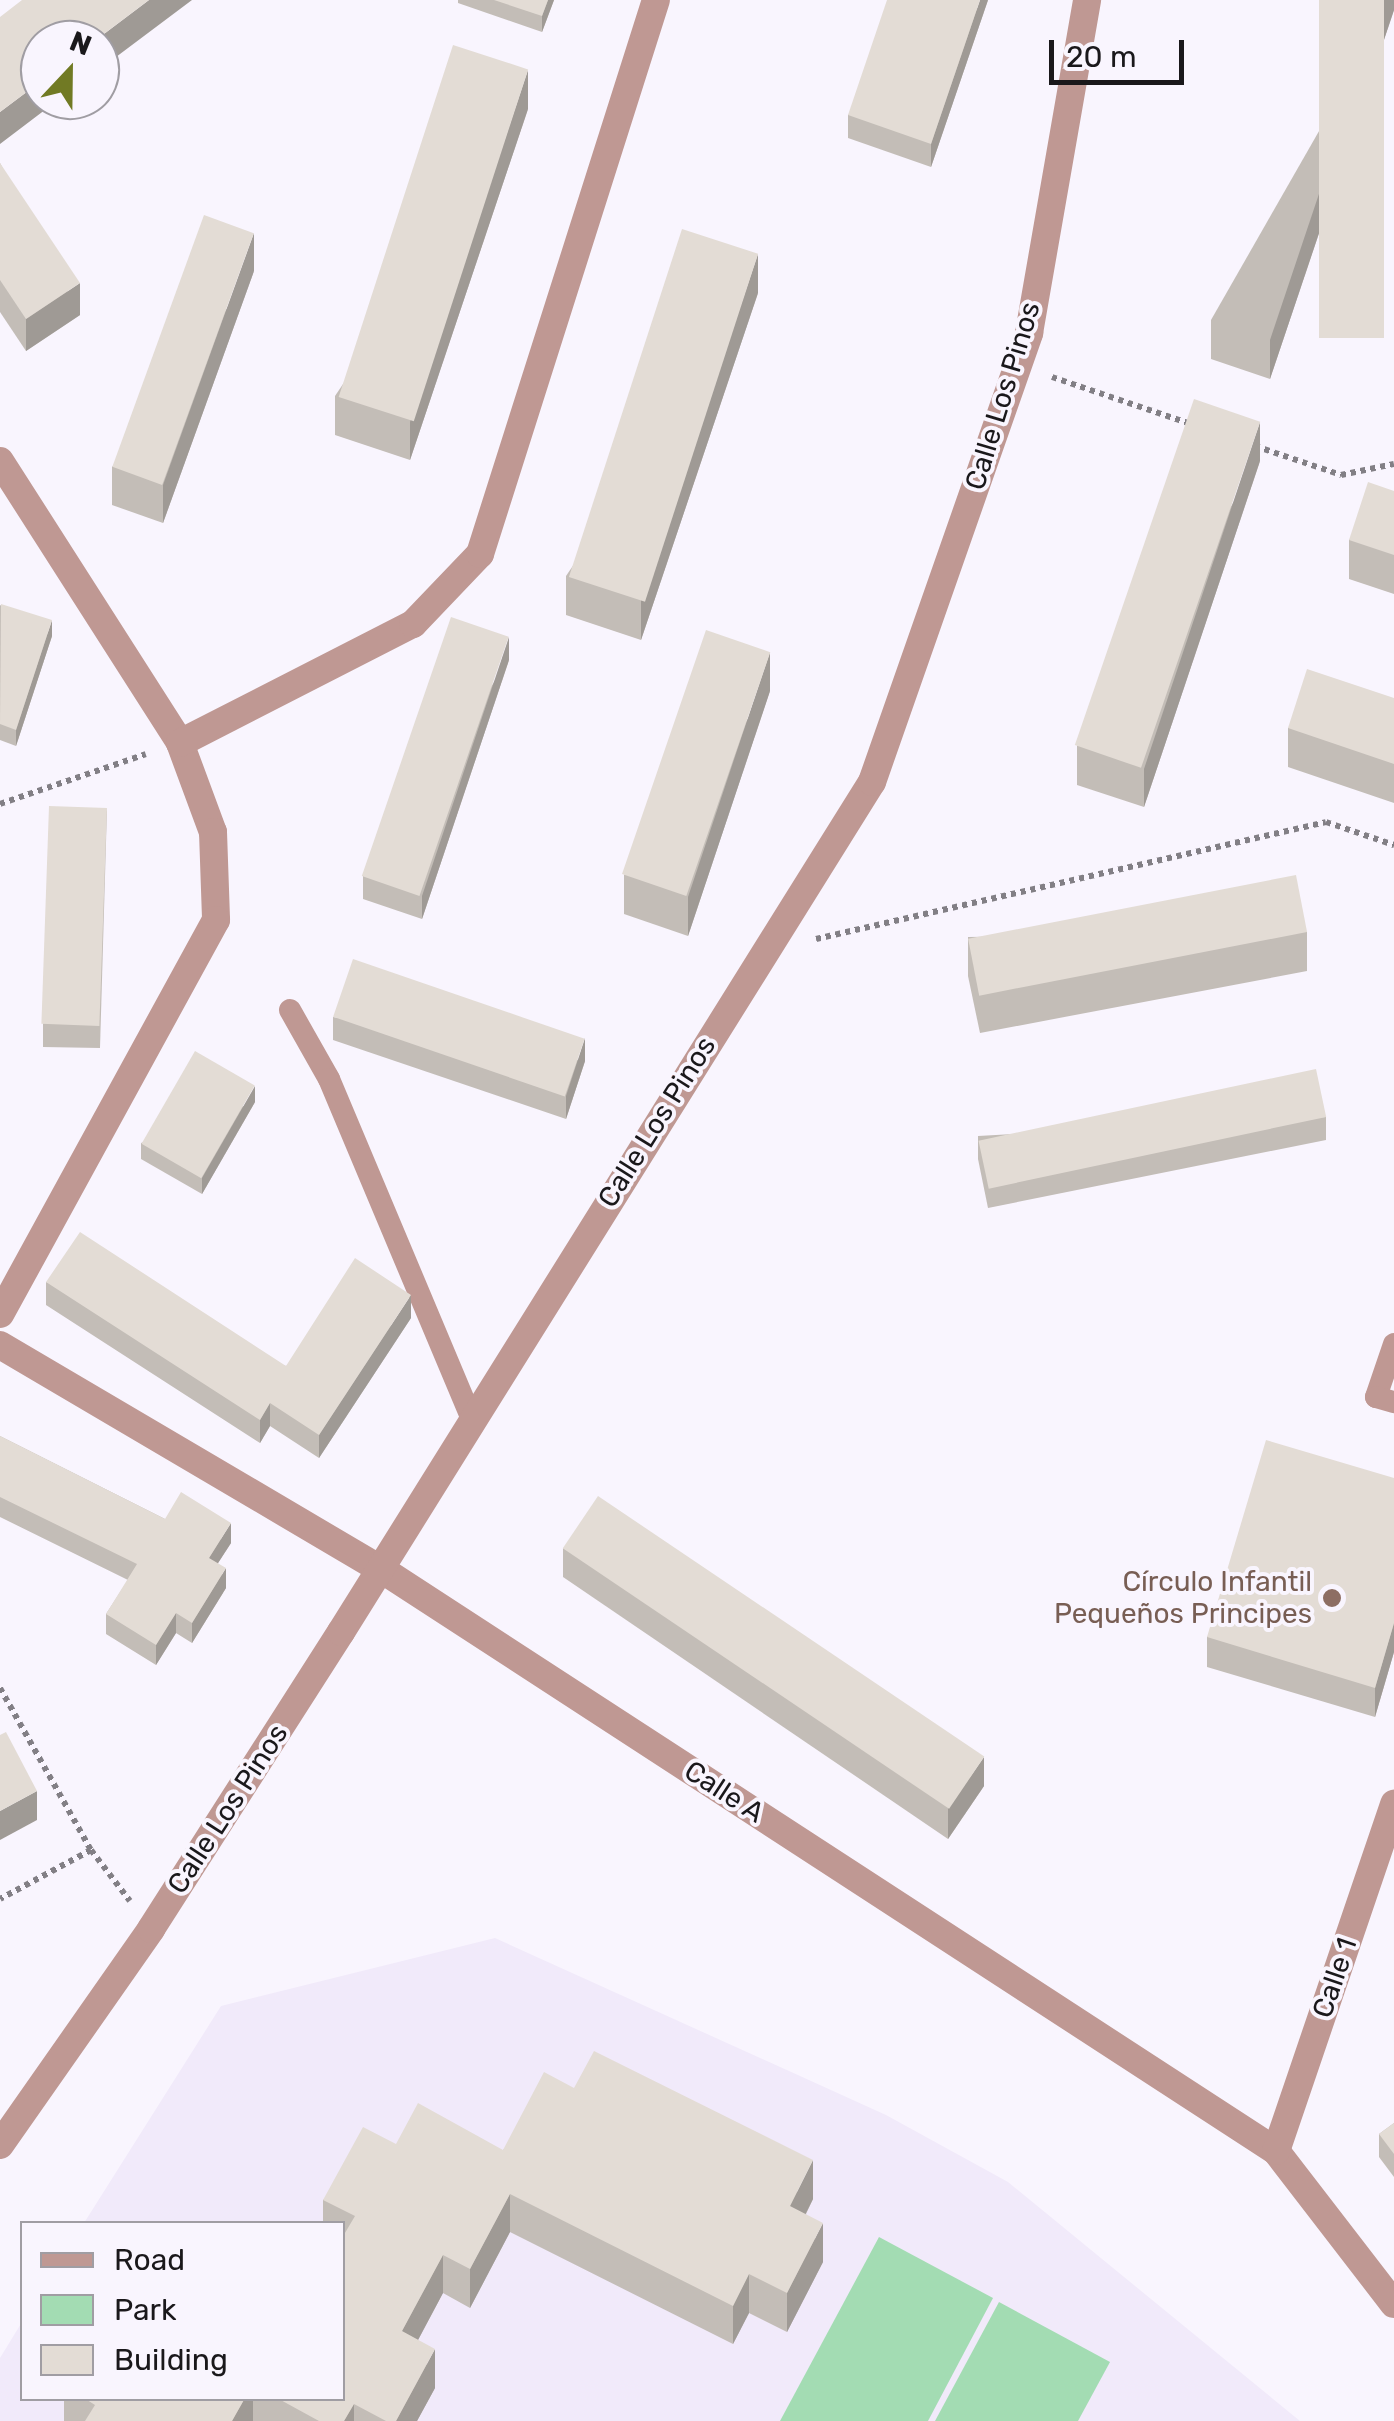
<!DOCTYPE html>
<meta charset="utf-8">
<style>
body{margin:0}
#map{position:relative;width:1394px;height:2421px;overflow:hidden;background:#f9f5fe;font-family:Rubik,sans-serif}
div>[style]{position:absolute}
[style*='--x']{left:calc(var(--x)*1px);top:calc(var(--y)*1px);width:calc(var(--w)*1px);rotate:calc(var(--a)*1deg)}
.built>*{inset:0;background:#f1eafa}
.green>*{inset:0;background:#a3dcb3}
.path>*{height:6px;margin-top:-3px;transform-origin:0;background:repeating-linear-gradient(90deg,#827f85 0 5px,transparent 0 10px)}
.service>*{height:22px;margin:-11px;padding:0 11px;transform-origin:11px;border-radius:11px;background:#bf9893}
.minor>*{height:28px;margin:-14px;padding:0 14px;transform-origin:14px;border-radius:14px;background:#bf9893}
.tertiary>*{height:28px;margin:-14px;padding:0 14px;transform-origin:14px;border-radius:14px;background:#bf9893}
.wall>*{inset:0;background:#c3bdb7}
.shaded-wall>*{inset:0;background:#9f9a95}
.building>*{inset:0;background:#e3dcd5;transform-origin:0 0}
.dots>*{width:28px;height:28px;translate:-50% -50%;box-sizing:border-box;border:5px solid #f9f5fe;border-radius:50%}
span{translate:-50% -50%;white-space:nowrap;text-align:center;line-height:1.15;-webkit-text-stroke:8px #f9f5fe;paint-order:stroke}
.street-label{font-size:28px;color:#1a181b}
.education-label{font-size:28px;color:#785e54}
.right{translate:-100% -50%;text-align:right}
.legend{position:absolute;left:20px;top:2221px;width:325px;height:180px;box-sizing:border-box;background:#f9f5fe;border:2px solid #a09da3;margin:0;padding:12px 18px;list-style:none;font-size:30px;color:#1a181b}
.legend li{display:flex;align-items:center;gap:20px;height:50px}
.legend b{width:50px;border:2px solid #a09da3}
.north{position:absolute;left:20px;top:20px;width:100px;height:100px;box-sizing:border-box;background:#f9f5fe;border:2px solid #a09da3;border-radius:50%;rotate:22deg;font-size:28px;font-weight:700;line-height:40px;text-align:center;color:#1a181b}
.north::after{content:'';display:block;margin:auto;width:35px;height:45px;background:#717a24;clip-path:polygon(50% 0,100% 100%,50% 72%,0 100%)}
.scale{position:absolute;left:1049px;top:40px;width:135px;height:45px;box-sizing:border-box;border:5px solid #1a181b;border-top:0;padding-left:12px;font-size:30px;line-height:35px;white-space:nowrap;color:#1a181b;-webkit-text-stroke:8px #f9f5fe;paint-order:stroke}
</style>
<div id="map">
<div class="built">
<i style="clip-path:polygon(495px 1938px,886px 2115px,1008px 2182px,1300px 2421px,0 2421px,0 2358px,22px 2322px,22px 2398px,342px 2398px,342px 2224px,84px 2223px,221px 2006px)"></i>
</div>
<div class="green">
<i style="clip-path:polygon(879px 2237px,993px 2298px,928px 2421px,780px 2421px)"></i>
<i style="clip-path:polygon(999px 2302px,1110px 2362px,1078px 2421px,935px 2421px)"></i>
</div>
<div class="path">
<i style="--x:1052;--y:377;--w:147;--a:18.7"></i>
<i style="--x:1255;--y:446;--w:91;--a:18.6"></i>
<i style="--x:1341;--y:475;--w:54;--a:-11.7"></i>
<i style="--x:0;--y:804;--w:154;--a:-18.9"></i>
<i style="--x:816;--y:939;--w:523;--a:-12.92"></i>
<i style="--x:1326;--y:822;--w:72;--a:18.7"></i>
<i style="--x:0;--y:1688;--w:186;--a:60.7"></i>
<i style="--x:91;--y:1850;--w:103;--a:151.7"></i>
<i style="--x:91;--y:1850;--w:64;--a:52.6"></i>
</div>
<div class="service">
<i style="--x:290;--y:1010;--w:79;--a:60.5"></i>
<i style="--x:329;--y:1079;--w:369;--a:67.2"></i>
<i style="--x:1394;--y:1344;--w:56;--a:108.8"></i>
<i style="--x:1376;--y:1397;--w:19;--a:16"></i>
</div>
<div class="minor">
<i style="--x:0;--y:461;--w:335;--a:57.4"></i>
<i style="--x:180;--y:743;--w:95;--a:69.7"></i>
<i style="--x:213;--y:832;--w:88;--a:88"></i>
<i style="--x:216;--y:920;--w:449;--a:118.7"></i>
<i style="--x:180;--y:743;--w:262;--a:-27.1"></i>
<i style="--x:413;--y:624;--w:97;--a:-46.3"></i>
<i style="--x:480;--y:554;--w:581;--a:-72.38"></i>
<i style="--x:0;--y:1345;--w:442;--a:30.5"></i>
<i style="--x:381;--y:1569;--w:1068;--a:33.04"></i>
<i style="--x:1276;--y:2151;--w:193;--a:52.4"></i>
<i style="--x:1276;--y:2151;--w:367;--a:-71.2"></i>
</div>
<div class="tertiary">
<i style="--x:0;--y:2145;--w:264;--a:-55"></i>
<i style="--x:151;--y:1929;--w:353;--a:-57.4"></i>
<i style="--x:341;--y:1632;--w:1002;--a:-58.01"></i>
<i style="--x:872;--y:782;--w:476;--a:-70.7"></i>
<i style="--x:1029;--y:333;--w:338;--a:-80.1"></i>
</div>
<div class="wall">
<i style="clip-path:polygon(458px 0,554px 0,542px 32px,458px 3px)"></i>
<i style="clip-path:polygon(988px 0,931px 167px,848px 138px,848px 115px)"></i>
<i style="clip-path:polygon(1394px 0,1394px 10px,1270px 379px,1211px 359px,1211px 320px)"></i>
<i style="clip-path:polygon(528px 109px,410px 460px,335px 435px,335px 396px)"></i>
<i style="clip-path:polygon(0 163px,80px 315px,26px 351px,0 312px)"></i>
<i style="clip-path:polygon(254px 271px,163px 523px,112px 505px,112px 467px)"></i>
<i style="clip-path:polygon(758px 293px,641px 640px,566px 615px,566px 576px)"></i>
<i style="clip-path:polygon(1260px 461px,1144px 807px,1077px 785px,1077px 746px)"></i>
<i style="clip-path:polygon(1394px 491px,1394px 594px,1349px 579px,1349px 540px)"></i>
<i style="clip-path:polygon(0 605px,52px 636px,16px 746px,0 740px)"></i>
<i style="clip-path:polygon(509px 660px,422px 919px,363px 899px,363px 876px)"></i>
<i style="clip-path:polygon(770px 691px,688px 936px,624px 914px,624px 875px)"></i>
<i style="clip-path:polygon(1394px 698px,1394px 803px,1288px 767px,1288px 728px)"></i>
<i style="clip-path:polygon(107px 808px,100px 1048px,43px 1047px,43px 1024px)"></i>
<i style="clip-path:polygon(1307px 932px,1307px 971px,980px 1033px,968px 976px,968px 937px)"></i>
<i style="clip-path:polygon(333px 1017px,585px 1061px,566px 1119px,333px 1040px)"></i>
<i style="clip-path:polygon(255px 1102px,202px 1194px,141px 1159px,141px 1143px)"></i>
<i style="clip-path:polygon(1326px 1117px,1326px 1140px,988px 1208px,978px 1159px,978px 1136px)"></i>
<i style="clip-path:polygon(46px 1282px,286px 1366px,411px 1318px,319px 1458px,270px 1426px,260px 1443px,46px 1305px)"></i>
<i style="clip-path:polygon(0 1436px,165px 1519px,231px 1543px,218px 1563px,226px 1588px,192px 1643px,176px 1633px,156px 1665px,106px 1634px,106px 1614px,128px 1580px,0 1517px)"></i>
<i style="clip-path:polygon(1394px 1478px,1394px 1652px,1375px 1717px,1207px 1667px,1207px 1637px)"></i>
<i style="clip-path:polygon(563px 1548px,984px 1786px,948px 1839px,563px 1577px)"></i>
<i style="clip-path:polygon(574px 2088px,813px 2199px,806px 2214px,823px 2262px,787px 2332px,749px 2313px,733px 2344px,510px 2232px,470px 2308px,443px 2293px,418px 2340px,435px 2388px,417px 2421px,64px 2421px,64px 2398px,342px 2398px,342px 2224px,323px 2224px,323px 2200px,396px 2144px,503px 2150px)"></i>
<i style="clip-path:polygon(1394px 2123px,1394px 2177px,1379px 2157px,1379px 2134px)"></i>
</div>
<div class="shaded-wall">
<i style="clip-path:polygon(149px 0,192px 0,100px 69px,100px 40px,96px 40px)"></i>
<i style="clip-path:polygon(548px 0,554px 0,542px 32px,542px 16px)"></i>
<i style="clip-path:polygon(980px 0,988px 0,931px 167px,931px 144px)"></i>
<i style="clip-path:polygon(1384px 0,1394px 0,1394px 10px,1270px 379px,1270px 340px)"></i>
<i style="clip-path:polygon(528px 70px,528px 109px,410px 460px,410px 422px)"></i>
<i style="clip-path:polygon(40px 82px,40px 100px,58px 100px,0 144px,0 112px)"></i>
<i style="clip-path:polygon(254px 233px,254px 271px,163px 523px,163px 485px)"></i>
<i style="clip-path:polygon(758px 254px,758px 293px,641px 640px,641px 601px)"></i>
<i style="clip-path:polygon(80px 283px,80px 315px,26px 351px,26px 319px)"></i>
<i style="clip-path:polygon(1260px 422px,1260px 461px,1144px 807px,1144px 769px)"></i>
<i style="clip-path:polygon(52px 620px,52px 636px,16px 746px,16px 730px)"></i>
<i style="clip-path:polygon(509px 637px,509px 660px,422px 919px,422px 896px)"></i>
<i style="clip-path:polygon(770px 652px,770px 691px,688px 936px,688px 897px)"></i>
<i style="clip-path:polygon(585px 1038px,585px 1061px,566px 1119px,566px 1096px)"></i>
<i style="clip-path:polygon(255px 1086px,255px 1102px,202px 1194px,202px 1178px)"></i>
<i style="clip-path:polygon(411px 1295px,411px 1318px,319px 1458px,319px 1435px)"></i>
<i style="clip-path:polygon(270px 1403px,270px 1426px,260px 1443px,260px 1420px)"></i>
<i style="clip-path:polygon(231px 1523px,231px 1543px,209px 1577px,209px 1558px)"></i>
<i style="clip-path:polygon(226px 1568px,226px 1588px,192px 1643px,192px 1623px)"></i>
<i style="clip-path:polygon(176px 1613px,176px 1633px,156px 1665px,156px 1645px)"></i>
<i style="clip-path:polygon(1394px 1623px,1394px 1652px,1375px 1717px,1375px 1688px)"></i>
<i style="clip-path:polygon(984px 1757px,984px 1786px,948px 1839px,948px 1809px)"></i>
<i style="clip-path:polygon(37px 1791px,37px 1820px,0 1840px,0 1811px)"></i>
<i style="clip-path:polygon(813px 2160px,813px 2199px,790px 2245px,790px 2206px)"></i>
<i style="clip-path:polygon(510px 2194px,510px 2232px,470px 2308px,470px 2269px)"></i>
<i style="clip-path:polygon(823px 2223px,823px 2262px,787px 2332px,787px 2293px)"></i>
<i style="clip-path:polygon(443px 2255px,443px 2293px,402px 2370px,402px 2331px)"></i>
<i style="clip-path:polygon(749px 2274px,749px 2313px,733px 2344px,733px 2306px)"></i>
<i style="clip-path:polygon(435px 2349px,435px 2388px,417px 2421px,396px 2421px)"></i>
<i style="clip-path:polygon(245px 2398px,253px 2398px,253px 2421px,232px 2421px)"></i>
<i style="clip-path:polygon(354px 2404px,354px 2421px,344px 2421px)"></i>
</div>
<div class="building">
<i style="clip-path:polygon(22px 0,149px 0,96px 40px,40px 40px,40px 82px,0 112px,0 17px)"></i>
<i style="clip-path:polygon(494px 0,548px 0,542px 16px)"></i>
<i style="clip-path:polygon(887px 0,980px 0,931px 144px,848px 115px)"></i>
<i style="left:1319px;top:0;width:65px;height:338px"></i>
<i style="left:453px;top:45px;width:79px;height:370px;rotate:18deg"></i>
<i style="clip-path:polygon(0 163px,80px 283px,26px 319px,0 280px)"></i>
<i style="left:204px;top:215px;width:53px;height:268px;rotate:20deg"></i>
<i style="left:682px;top:229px;width:80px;height:366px;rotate:18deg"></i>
<i style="left:1194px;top:399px;width:70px;height:366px;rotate:19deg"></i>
<i style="clip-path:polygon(1368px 482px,1394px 491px,1394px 555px,1349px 540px)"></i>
<i style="clip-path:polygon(1px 604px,52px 620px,16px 730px,0 724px)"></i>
<i style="left:451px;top:617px;width:61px;height:274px;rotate:19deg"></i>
<i style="left:706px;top:630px;width:68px;height:258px;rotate:19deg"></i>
<i style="clip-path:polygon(1307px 669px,1394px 698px,1394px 764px,1288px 728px)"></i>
<i style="left:49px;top:806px;width:58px;height:218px;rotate:2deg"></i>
<i style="left:1296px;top:875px;width:58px;height:334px;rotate:79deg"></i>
<i style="left:353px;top:959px;width:245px;height:61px;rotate:19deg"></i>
<i style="left:195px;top:1051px;width:69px;height:107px;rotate:30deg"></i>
<i style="left:1316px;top:1069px;width:49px;height:345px;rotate:78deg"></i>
<i style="clip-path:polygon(80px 1232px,286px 1366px,355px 1258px,411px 1295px,319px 1435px,270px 1403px,260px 1420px,46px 1282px)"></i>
<i style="clip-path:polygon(0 1436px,165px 1519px,181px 1492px,231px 1523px,209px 1558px,226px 1568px,192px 1623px,176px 1613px,156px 1645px,106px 1614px,137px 1564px,0 1497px)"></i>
<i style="clip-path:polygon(1266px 1440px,1394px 1478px,1394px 1623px,1375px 1688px,1207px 1637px)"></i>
<i style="left:598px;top:1496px;width:466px;height:63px;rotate:34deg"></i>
<i style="clip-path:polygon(6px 1732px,37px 1791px,0 1811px,0 1735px)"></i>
<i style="clip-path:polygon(594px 2051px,813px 2160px,790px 2206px,823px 2223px,787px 2293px,749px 2274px,733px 2306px,510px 2194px,470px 2269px,443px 2255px,402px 2331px,435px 2349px,396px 2421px,386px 2421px,354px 2404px,344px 2421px,319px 2421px,277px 2398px,342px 2398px,342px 2238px,355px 2216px,323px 2200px,363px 2127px,396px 2144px,418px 2103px,503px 2150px,544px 2072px,574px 2088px)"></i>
<i style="clip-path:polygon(1394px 2123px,1394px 2154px,1379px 2134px)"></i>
<i style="clip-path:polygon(84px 2398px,245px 2398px,232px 2421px,85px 2421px,95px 2405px)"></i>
</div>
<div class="dots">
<i style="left:1332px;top:1598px;background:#8d6e63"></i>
</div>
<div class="street-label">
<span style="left:1003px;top:396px;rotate:-73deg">Calle Los Pinos</span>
<span style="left:657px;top:1122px;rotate:-58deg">Calle Los Pinos</span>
<span style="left:724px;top:1792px;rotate:33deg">Calle A</span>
<span style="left:228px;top:1809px;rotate:-57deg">Calle Los Pinos</span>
<span style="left:1335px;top:1978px;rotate:-71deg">Calle 1</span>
</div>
<div class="education-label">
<span class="right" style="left:1312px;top:1598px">Círculo Infantil<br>Pequeños Principes</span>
</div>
<ul class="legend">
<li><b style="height:12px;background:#bf9893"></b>Road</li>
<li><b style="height:28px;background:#a3dcb3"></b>Park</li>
<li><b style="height:28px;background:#e3dcd5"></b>Building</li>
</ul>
<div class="north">N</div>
<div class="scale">20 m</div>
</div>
